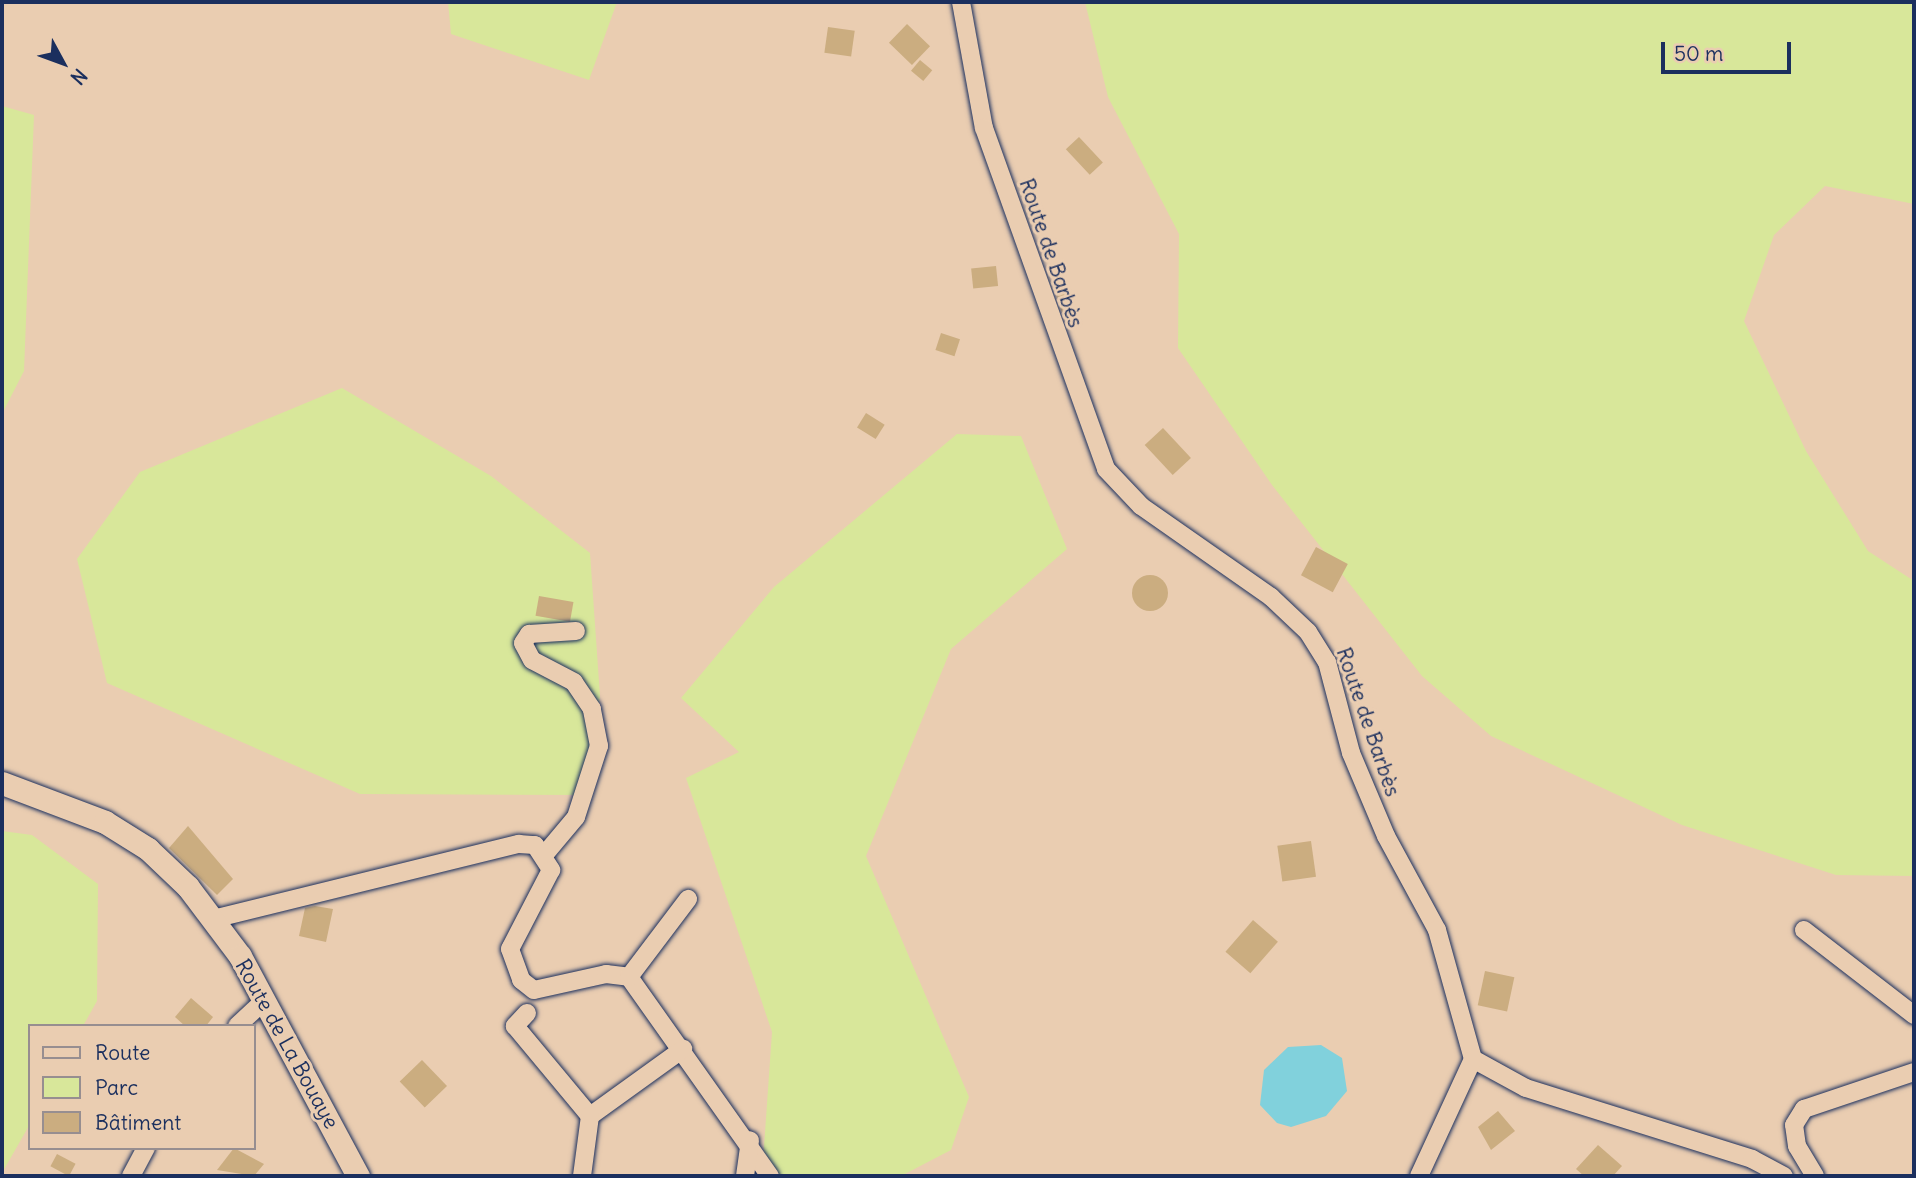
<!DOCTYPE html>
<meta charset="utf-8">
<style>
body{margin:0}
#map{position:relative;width:1916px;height:1178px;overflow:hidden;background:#eacdb1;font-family:Delius,sans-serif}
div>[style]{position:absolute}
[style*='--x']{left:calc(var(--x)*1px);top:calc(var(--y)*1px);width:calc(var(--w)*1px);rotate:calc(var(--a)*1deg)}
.green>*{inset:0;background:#d8e79a}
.water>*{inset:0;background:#81d1dc}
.building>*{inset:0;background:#cbad80;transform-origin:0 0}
.round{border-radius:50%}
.roads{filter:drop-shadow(0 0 2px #1b2f5e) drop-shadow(0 0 2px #1b2f5e)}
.minor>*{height:18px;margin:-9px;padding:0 9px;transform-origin:9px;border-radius:9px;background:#eacdb1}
.major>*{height:23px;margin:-11.5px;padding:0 11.5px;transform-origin:11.5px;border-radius:11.5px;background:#eacdb1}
span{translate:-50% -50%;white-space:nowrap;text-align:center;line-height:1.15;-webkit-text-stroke:6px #eacdb1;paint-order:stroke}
.street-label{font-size:21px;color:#1b2f5e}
.frame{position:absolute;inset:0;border:4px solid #1b2f5e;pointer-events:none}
.legend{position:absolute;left:28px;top:1024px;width:228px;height:126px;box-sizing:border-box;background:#eacdb1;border:2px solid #978e90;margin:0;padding:9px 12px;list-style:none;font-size:21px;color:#1b2f5e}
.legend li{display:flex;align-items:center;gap:14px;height:35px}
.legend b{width:35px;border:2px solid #978e90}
.north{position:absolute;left:28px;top:28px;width:70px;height:70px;-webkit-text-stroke:5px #eacdb1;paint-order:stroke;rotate:131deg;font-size:19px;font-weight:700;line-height:28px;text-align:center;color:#1b2f5e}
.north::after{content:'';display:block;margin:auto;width:24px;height:32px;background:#1b2f5e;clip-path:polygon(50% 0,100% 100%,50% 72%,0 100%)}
.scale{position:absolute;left:1661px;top:42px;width:130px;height:32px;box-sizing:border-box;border:4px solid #1b2f5e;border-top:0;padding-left:9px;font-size:21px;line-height:24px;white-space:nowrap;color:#1b2f5e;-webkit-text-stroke:5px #eacdb1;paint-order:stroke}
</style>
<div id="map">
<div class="green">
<i style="clip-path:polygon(448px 2px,617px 2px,589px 80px,451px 34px)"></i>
<i style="clip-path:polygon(1085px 2px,1914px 2px,1914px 204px,1825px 186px,1774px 235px,1744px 321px,1806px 451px,1868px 551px,1914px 581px,1914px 876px,1836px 875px,1682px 825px,1491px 736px,1422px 676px,1272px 485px,1178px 348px,1179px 234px,1108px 97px)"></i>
<i style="clip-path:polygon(2px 106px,34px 115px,24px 371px,2px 414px)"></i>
<i style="clip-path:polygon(342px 388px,491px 476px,590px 553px,600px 696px,584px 795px,360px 794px,107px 683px,77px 559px,140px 472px)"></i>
<i style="clip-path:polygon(957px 434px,1021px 436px,1067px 549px,951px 649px,866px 856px,969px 1097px,951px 1150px,901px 1176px,780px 1176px,763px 1161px,772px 1032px,686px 778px,739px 752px,681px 698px,774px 587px)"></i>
<i style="clip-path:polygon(2px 831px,32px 835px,98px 884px,97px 1001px,83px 1026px,30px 1026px,30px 1124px,2px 1173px)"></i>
</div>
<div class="water">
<i style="clip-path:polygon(1321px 1045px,1342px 1058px,1347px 1091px,1326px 1116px,1291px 1127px,1277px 1123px,1260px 1105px,1264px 1070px,1288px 1047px)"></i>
</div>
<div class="building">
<i style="left:907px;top:24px;width:32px;height:26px;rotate:44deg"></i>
<i style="left:828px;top:27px;width:27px;height:26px;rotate:8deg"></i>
<i style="left:920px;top:60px;width:16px;height:14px;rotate:40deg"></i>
<i style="left:1079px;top:137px;width:35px;height:18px;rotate:47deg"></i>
<i style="left:996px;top:266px;width:20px;height:25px;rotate:84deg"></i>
<i style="clip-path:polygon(1066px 292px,1070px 311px,1062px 313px,1056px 294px)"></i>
<i style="left:941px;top:333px;width:20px;height:18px;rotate:18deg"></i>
<i style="left:866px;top:413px;width:22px;height:17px;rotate:32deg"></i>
<i style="left:1163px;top:428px;width:41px;height:25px;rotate:47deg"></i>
<i style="left:1316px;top:547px;width:36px;height:32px;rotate:28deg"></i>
<i class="round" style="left:1132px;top:575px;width:36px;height:36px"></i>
<i style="left:539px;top:596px;width:35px;height:20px;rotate:10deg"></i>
<i style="clip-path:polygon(188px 826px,233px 879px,217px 895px,169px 848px)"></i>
<i style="left:1311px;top:841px;width:36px;height:34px;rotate:82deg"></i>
<i style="clip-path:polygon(315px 906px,333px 909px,326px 942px,299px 936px,305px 908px)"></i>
<i style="left:1253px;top:920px;width:33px;height:42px;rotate:41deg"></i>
<i style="left:1485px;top:971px;width:30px;height:35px;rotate:12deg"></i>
<i style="clip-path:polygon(191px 998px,213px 1017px,206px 1026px,185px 1026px,175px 1017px)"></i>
<i style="left:422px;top:1060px;width:36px;height:31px;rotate:46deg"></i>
<i style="clip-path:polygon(1498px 1111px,1515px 1131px,1491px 1150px,1478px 1127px)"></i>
<i style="clip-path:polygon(1598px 1145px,1622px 1166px,1613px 1176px,1584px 1176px,1576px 1169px)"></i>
<i style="clip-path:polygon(234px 1148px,264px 1164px,254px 1176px,217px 1170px)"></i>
<i style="left:57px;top:1154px;width:21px;height:14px;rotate:28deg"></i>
</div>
<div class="roads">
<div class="minor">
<i style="--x:961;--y:2;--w:128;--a:79.7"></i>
<i style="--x:984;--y:128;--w:362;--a:70.3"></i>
<i style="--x:1106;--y:469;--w:51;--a:46.6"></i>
<i style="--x:1141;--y:506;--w:159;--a:35"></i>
<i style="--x:1271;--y:597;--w:51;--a:43.4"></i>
<i style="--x:1308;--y:632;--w:36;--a:58"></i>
<i style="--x:1327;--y:662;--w:94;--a:75.2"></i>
<i style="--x:1351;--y:753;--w:90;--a:67.1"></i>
<i style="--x:1386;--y:836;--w:107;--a:61.5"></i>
<i style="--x:1437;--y:930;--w:134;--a:74.4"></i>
<i style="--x:1473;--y:1059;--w:60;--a:28.7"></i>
<i style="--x:1526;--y:1088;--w:237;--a:17.4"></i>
<i style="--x:1752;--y:1159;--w:36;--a:28"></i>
<i style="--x:545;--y:854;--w:48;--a:-50"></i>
<i style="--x:576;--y:817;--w:75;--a:-72.1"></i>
<i style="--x:599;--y:746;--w:38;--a:-101"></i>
<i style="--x:592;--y:709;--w:32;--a:-124"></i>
<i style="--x:574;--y:682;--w:47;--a:-152.4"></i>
<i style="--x:532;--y:660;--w:19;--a:-118"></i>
<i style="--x:523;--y:643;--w:11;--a:-56"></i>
<i style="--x:529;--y:634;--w:47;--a:-3.7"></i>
<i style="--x:213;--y:919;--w:315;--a:-13.8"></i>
<i style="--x:519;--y:844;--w:16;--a:4"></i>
<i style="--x:535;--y:845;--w:30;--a:57"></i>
<i style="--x:551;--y:870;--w:89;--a:117.4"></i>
<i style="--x:510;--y:949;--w:33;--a:70"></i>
<i style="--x:521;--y:980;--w:16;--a:38"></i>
<i style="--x:534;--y:990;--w:74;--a:-12.5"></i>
<i style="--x:606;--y:974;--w:23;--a:7"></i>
<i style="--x:629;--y:977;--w:244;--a:54.7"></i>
<i style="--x:1804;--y:930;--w:139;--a:37.7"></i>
<i style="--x:629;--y:977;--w:98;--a:-52.9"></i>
<i style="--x:527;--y:1013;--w:18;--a:133"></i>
<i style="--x:515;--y:1026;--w:117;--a:50.2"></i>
<i style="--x:590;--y:1116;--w:115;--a:-35.8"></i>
<i style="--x:237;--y:1026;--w:37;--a:-43"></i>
<i style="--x:131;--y:1176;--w:32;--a:-62"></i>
<i style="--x:582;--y:1176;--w:61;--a:-82.4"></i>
<i style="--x:745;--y:1176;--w:36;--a:-82"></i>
<i style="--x:1419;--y:1176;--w:129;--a:-65.2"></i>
<i style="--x:1815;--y:1176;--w:35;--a:-121"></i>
<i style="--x:1797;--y:1146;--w:21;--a:-98"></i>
<i style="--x:1794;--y:1125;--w:19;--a:-58"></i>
<i style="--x:1804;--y:1109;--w:116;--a:-18.6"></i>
</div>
<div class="major">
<i style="--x:2;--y:783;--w:110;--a:20.7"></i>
<i style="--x:105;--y:822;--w:51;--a:32.1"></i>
<i style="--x:148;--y:849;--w:55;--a:43.5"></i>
<i style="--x:188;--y:887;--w:86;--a:53"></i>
<i style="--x:240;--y:956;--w:250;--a:61.8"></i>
</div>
</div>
<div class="street-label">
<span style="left:1051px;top:253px;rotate:71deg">Route de Barbès</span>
<span style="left:1368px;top:722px;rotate:71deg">Route de Barbès</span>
<span style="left:287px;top:1044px;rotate:61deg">Route de La Bouaye</span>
</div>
<div class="frame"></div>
<ul class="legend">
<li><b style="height:9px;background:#eacdb1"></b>Route</li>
<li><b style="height:19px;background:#d8e79a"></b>Parc</li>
<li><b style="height:19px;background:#cbad80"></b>Bâtiment</li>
</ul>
<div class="north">N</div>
<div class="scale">50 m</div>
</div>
